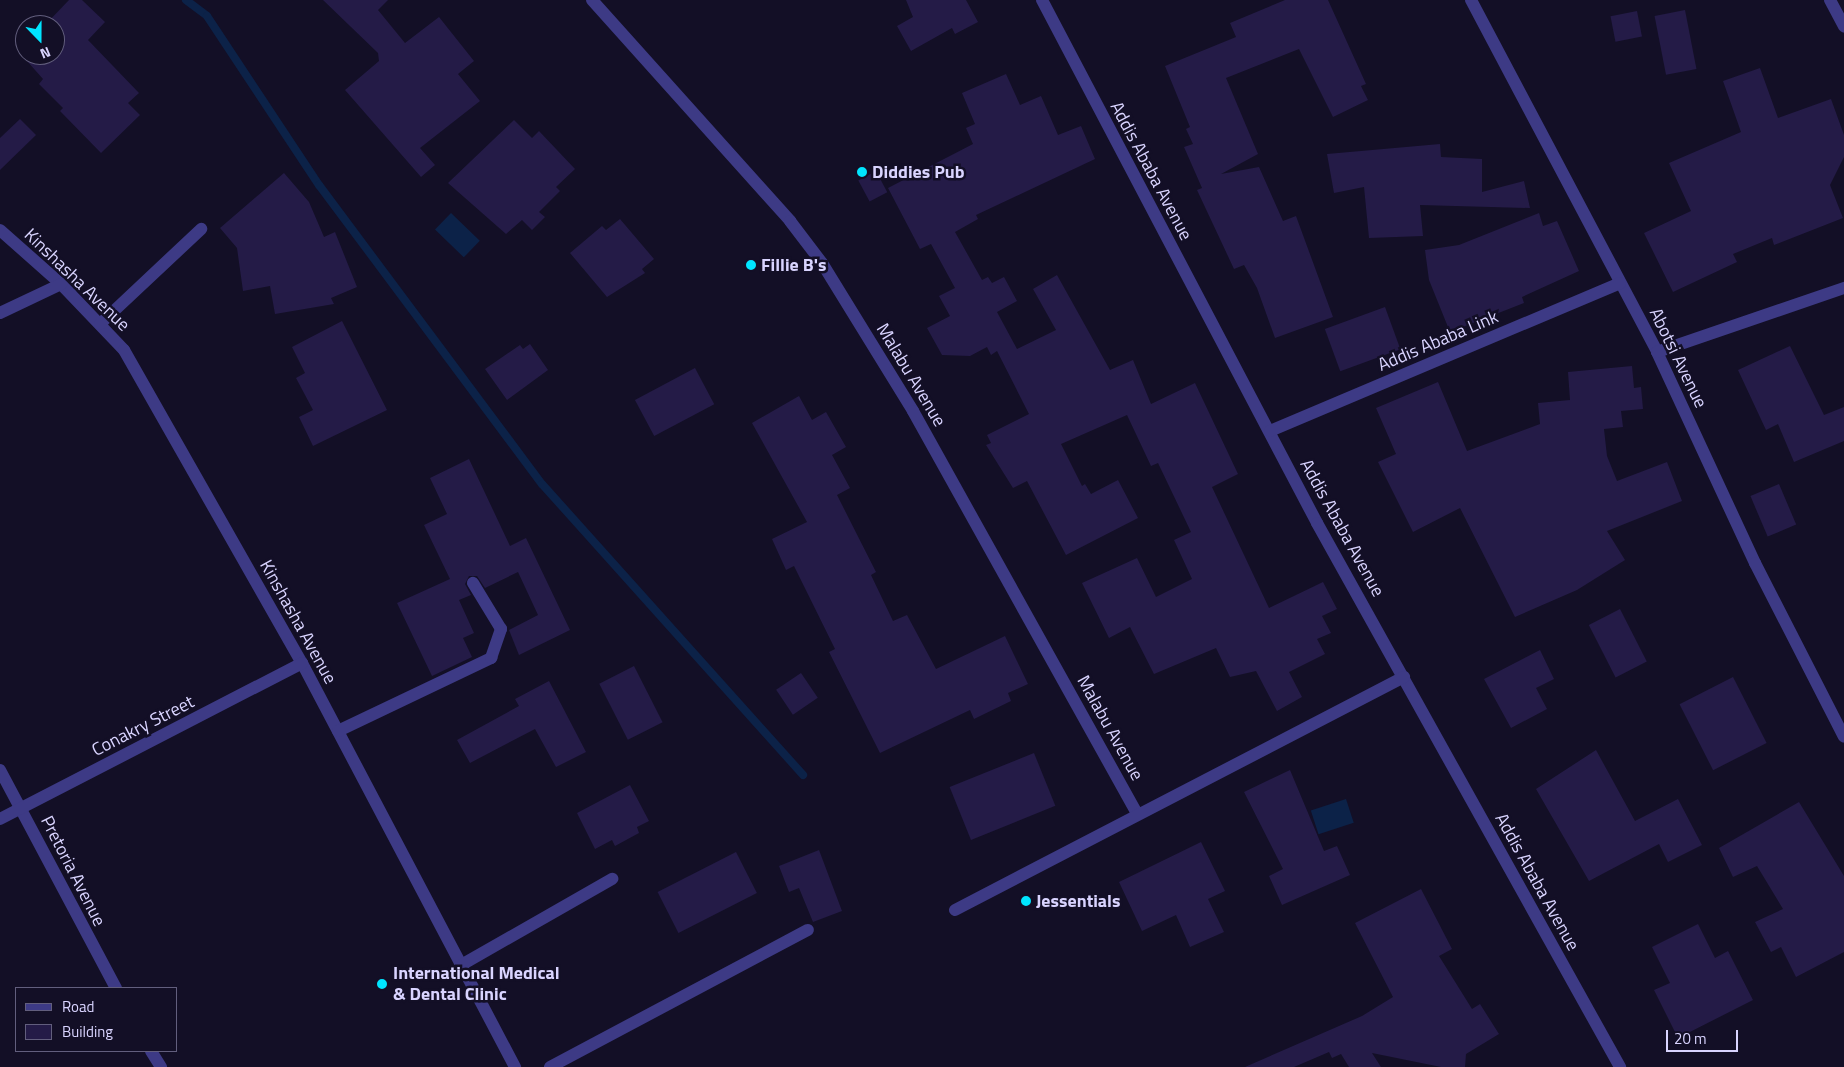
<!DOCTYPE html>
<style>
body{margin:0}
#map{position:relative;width:1844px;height:1067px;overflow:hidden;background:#130f26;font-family:"Titillium Web",sans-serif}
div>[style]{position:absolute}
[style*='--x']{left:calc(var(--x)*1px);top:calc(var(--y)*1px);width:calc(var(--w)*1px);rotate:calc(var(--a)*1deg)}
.water>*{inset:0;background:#0c2248;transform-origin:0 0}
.stream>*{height:8px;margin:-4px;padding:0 4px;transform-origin:4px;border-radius:4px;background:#0c2248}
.building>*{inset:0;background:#241b47;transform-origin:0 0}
.minor>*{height:12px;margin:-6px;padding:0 6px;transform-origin:6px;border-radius:6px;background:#3d3a85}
.dots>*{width:14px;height:14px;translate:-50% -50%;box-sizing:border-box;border:2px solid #130f26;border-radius:50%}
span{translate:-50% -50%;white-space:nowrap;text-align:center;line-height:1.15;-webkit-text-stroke:5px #130f26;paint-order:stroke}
.street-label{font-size:18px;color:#d9d4ff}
.poi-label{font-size:18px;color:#d9d4ff;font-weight:700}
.left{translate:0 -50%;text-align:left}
.legend{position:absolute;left:15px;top:987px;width:162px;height:65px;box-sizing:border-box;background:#130f26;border:1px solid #625e7d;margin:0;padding:6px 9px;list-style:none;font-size:15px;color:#d9d4ff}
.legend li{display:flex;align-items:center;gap:10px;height:25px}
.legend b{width:25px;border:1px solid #625e7d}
.north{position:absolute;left:15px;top:15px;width:50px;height:50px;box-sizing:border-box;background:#130f26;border:1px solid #625e7d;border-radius:50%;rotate:158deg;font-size:14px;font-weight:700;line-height:20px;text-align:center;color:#d9d4ff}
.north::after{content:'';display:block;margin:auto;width:18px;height:22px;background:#00e5ff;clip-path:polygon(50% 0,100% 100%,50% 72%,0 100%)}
.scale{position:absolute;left:1666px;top:1030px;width:72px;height:22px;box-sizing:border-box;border:2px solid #d9d4ff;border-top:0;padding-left:6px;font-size:15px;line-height:18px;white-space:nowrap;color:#d9d4ff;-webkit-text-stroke:4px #130f26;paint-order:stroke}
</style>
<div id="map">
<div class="water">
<i style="left:451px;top:213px;width:40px;height:23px;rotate:44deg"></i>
<i style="left:1346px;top:799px;width:25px;height:37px;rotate:72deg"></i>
</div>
<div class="stream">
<i style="--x:186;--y:0;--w:26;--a:37"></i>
<i style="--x:207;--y:16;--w:203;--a:56.5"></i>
<i style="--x:319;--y:185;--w:373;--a:53.3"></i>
<i style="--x:542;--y:484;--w:391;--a:48.1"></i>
</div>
<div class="building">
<i style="clip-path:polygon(69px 0,82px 0,105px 22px,88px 40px,139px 93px,128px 103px,140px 115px,101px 153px,60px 111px,63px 108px,39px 84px,43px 79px,19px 52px,25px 45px,25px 55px,55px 55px,55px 25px,45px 25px)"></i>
<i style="clip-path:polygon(323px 0,388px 0,378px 10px,405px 43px,439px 17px,474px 61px,458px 74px,480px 101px,420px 148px,435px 165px,421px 177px,345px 90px,379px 61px,378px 53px)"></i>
<i style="clip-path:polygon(906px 0,966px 0,978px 22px,955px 34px,952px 28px,911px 51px,897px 26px,913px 17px)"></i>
<i style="clip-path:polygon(1285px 0,1328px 0,1366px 84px,1361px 86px,1368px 100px,1333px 117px,1299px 49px,1226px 78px,1258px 154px,1221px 174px,1259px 167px,1283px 221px,1296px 216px,1333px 317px,1275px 338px,1257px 288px,1244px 265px,1234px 269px,1197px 190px,1202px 188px,1184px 147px,1193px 144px,1186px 129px,1190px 127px,1165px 66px,1236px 37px,1230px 23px)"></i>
<i style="left:1685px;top:10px;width:60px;height:31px;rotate:79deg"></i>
<i style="left:1637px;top:11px;width:26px;height:27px;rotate:79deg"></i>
<i style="clip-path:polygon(1760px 68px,1778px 118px,1831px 99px,1844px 135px,1844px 157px,1830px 185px,1843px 218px,1774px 245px,1772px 238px,1733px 254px,1737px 262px,1673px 292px,1644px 233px,1691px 211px,1669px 163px,1741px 132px,1723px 81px)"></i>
<i style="clip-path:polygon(1006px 74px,1020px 105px,1041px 96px,1058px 135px,1081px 126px,1095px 159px,976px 215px,978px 219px,955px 232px,982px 280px,988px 277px,992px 283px,1004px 277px,1017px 301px,997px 312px,1017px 349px,1056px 330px,1033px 289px,1057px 275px,1110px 370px,1133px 360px,1151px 404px,1195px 383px,1238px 474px,1212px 487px,1269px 608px,1323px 582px,1337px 609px,1322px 616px,1331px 633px,1317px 639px,1325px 654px,1289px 672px,1302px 697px,1277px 711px,1256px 671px,1230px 677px,1216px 648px,1154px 674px,1130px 627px,1109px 638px,1082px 583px,1137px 558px,1156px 597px,1192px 579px,1174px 540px,1191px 532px,1158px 463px,1151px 466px,1127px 415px,1061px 444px,1082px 486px,1085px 484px,1091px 494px,1118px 480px,1138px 518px,1066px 555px,1027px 481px,1013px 488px,986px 445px,991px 443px,987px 435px,1029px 414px,997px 351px,991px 355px,987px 347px,970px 356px,942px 355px,927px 328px,950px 316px,939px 296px,955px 288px,931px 244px,920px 249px,888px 188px,973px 144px,966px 128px,975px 124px,962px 93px)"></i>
<i style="clip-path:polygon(20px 119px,36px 135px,0 170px,0 138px)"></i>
<i style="clip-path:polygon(514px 120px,532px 138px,539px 131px,575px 169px,556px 187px,560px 191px,539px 212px,545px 217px,532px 230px,522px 220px,506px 234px,448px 183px)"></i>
<i style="clip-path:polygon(1440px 144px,1441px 157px,1482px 159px,1482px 192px,1524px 181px,1530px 208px,1420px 205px,1423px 236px,1369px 238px,1364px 187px,1334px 193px,1327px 154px)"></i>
<i style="left:876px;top:171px;width:24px;height:20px;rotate:62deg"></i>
<i style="clip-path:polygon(284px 173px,309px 202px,324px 237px,335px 232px,357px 287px,331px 298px,334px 304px,275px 314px,270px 286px,243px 291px,237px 248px,220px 228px)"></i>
<i style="clip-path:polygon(1539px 213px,1543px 226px,1557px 221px,1579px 271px,1522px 297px,1524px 303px,1450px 332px,1429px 280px,1425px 250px,1459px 245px)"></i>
<i style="clip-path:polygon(620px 219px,654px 259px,642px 269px,645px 273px,607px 297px,570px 253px,602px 226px,606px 230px)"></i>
<i style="left:1385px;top:307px;width:45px;height:64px;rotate:70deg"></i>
<i style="clip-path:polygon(342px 321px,387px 410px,313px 446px,299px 417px,313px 410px,296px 378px,305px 373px,292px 347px)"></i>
<i style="clip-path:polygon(530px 344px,548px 370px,507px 400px,485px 369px,520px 345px,523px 349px)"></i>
<i style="clip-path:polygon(1790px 346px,1824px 415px,1844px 407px,1844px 441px,1794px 462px,1778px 424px,1766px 430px,1738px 370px)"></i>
<i style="clip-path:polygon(1632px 366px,1634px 388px,1641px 387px,1643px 409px,1621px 411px,1623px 427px,1604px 429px,1607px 456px,1617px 481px,1667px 462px,1682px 501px,1607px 531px,1625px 560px,1577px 590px,1515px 617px,1460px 508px,1413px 532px,1378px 462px,1396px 454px,1376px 408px,1438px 382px,1467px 451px,1540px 424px,1538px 403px,1570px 400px,1568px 372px)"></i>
<i style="left:695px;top:368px;width:41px;height:68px;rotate:62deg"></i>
<i style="clip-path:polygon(799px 396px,812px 420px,826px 412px,846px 447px,832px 455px,850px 488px,837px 495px,876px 572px,871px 575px,893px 621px,907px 615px,936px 669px,1005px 636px,1028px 684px,1008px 693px,1011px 701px,974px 719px,970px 710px,880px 753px,829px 652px,835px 649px,794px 566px,786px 570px,772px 539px,807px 522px,752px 423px)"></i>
<i style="clip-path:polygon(469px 459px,510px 546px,526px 538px,570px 630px,519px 655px,509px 630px,538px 615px,518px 572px,485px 588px,477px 576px,469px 576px,465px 584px,471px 595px,459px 600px,474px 633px,463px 638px,472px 657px,432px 676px,397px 603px,450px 579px,424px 525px,447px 514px,430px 478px)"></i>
<i style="left:1779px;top:484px;width:44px;height:31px;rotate:67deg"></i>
<i style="left:1620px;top:609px;width:59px;height:35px;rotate:63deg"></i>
<i style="clip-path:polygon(1540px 650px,1554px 679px,1536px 688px,1547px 709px,1511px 728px,1484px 679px)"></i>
<i style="left:634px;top:666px;width:63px;height:39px;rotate:63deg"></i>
<i style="left:801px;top:673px;width:30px;height:30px;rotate:56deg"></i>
<i style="left:1733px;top:677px;width:74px;height:60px;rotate:63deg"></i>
<i style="clip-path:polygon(549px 681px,586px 752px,556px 767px,535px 729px,470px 763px,457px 740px,519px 706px,515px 699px)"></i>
<i style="clip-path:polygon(1596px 750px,1635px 821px,1678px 799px,1702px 845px,1668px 862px,1659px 844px,1589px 881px,1536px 789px)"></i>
<i style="left:1034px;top:753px;width:57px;height:91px;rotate:68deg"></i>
<i style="clip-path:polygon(1290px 770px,1324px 851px,1337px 846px,1350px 875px,1282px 905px,1269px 876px,1283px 869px,1244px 792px)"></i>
<i style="clip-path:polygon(630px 785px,649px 821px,637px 827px,639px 833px,615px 846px,612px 840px,595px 849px,577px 813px)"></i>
<i style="clip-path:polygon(1799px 802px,1844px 876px,1844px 952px,1796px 977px,1781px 947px,1771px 952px,1755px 922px,1783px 909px,1757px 866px,1733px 877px,1719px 848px)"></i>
<i style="clip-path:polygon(1201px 842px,1225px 891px,1208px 899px,1224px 932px,1190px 947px,1176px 915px,1142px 931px,1119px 882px)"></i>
<i style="clip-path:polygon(819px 850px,842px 911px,813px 922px,799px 888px,789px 892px,779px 866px)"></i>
<i style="left:736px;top:852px;width:46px;height:88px;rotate:63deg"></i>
<i style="clip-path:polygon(1421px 889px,1452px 949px,1439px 956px,1472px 1009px,1480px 1004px,1499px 1034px,1466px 1054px,1465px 1067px,1441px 1067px,1372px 1053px,1381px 1067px,1349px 1067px,1341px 1054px,1332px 1058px,1329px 1052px,1294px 1067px,1245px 1067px,1362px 1016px,1393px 997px,1355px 923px)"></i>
<i style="clip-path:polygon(1698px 924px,1715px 958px,1728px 951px,1753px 1000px,1678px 1038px,1654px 990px,1670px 983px,1652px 947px)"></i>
</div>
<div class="minor">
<i style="--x:592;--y:0;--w:297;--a:48.1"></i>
<i style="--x:790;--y:221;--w:53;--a:52.7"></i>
<i style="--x:822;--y:263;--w:174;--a:58.4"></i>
<i style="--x:913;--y:411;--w:459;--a:60.9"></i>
<i style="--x:1042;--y:0;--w:591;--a:62.26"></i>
<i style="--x:1317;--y:523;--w:623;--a:60.88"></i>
<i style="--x:1471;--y:0;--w:398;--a:62.1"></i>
<i style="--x:1657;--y:352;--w:233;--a:65.1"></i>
<i style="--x:1755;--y:563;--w:195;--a:62.9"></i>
<i style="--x:1830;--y:0;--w:30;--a:62"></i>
<i style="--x:0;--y:230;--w:81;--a:41.5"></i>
<i style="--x:61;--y:284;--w:91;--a:46.3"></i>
<i style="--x:124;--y:350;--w:360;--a:60.4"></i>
<i style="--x:302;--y:663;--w:457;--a:62.2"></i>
<i style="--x:0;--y:313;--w:68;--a:-25.4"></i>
<i style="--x:100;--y:324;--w:139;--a:-43.2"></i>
<i style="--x:1657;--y:352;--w:198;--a:-18.9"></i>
<i style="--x:1270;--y:431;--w:380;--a:-22.9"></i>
<i style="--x:338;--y:731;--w:170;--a:-25.5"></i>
<i style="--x:491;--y:658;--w:31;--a:-71"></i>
<i style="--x:501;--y:629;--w:54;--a:-121.3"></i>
<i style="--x:0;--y:770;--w:247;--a:62"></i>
<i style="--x:0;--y:819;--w:340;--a:-27.3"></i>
<i style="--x:955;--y:910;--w:506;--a:-27.43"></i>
<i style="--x:463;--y:964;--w:172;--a:-29.7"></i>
<i style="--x:151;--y:1051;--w:19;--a:58"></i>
<i style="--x:550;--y:1067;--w:292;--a:-28"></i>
</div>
<div class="dots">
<i style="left:862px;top:172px;background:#00e5ff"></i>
<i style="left:751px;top:265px;background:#00e5ff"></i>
<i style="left:1026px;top:901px;background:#00e5ff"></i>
<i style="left:382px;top:984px;background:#00e5ff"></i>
</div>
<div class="street-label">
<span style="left:1151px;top:171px;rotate:62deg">Addis Ababa Avenue</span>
<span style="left:77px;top:280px;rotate:44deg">Kinshasha Avenue</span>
<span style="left:1438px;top:341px;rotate:-23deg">Addis Ababa Link</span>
<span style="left:1678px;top:358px;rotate:64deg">Abotsi Avenue</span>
<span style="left:911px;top:375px;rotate:59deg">Malabu Avenue</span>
<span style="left:1342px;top:528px;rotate:61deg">Addis Ababa Avenue</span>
<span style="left:298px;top:622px;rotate:61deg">Kinshasha Avenue</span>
<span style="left:143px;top:726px;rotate:-27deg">Conakry Street</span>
<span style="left:1110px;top:728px;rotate:61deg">Malabu Avenue</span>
<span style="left:73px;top:871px;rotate:63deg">Pretoria Avenue</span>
<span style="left:1537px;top:882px;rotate:61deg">Addis Ababa Avenue</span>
</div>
<div class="poi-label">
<span class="left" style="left:872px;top:172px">Diddies Pub</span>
<span class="left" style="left:761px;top:265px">Fillie B's</span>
<span class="left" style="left:1036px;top:901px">Jessentials</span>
<span class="left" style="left:393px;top:984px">International Medical<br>&amp; Dental Clinic</span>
</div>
<ul class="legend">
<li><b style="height:6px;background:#3d3a85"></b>Road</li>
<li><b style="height:14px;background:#241b47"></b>Building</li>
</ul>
<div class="north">N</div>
<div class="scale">20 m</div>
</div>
